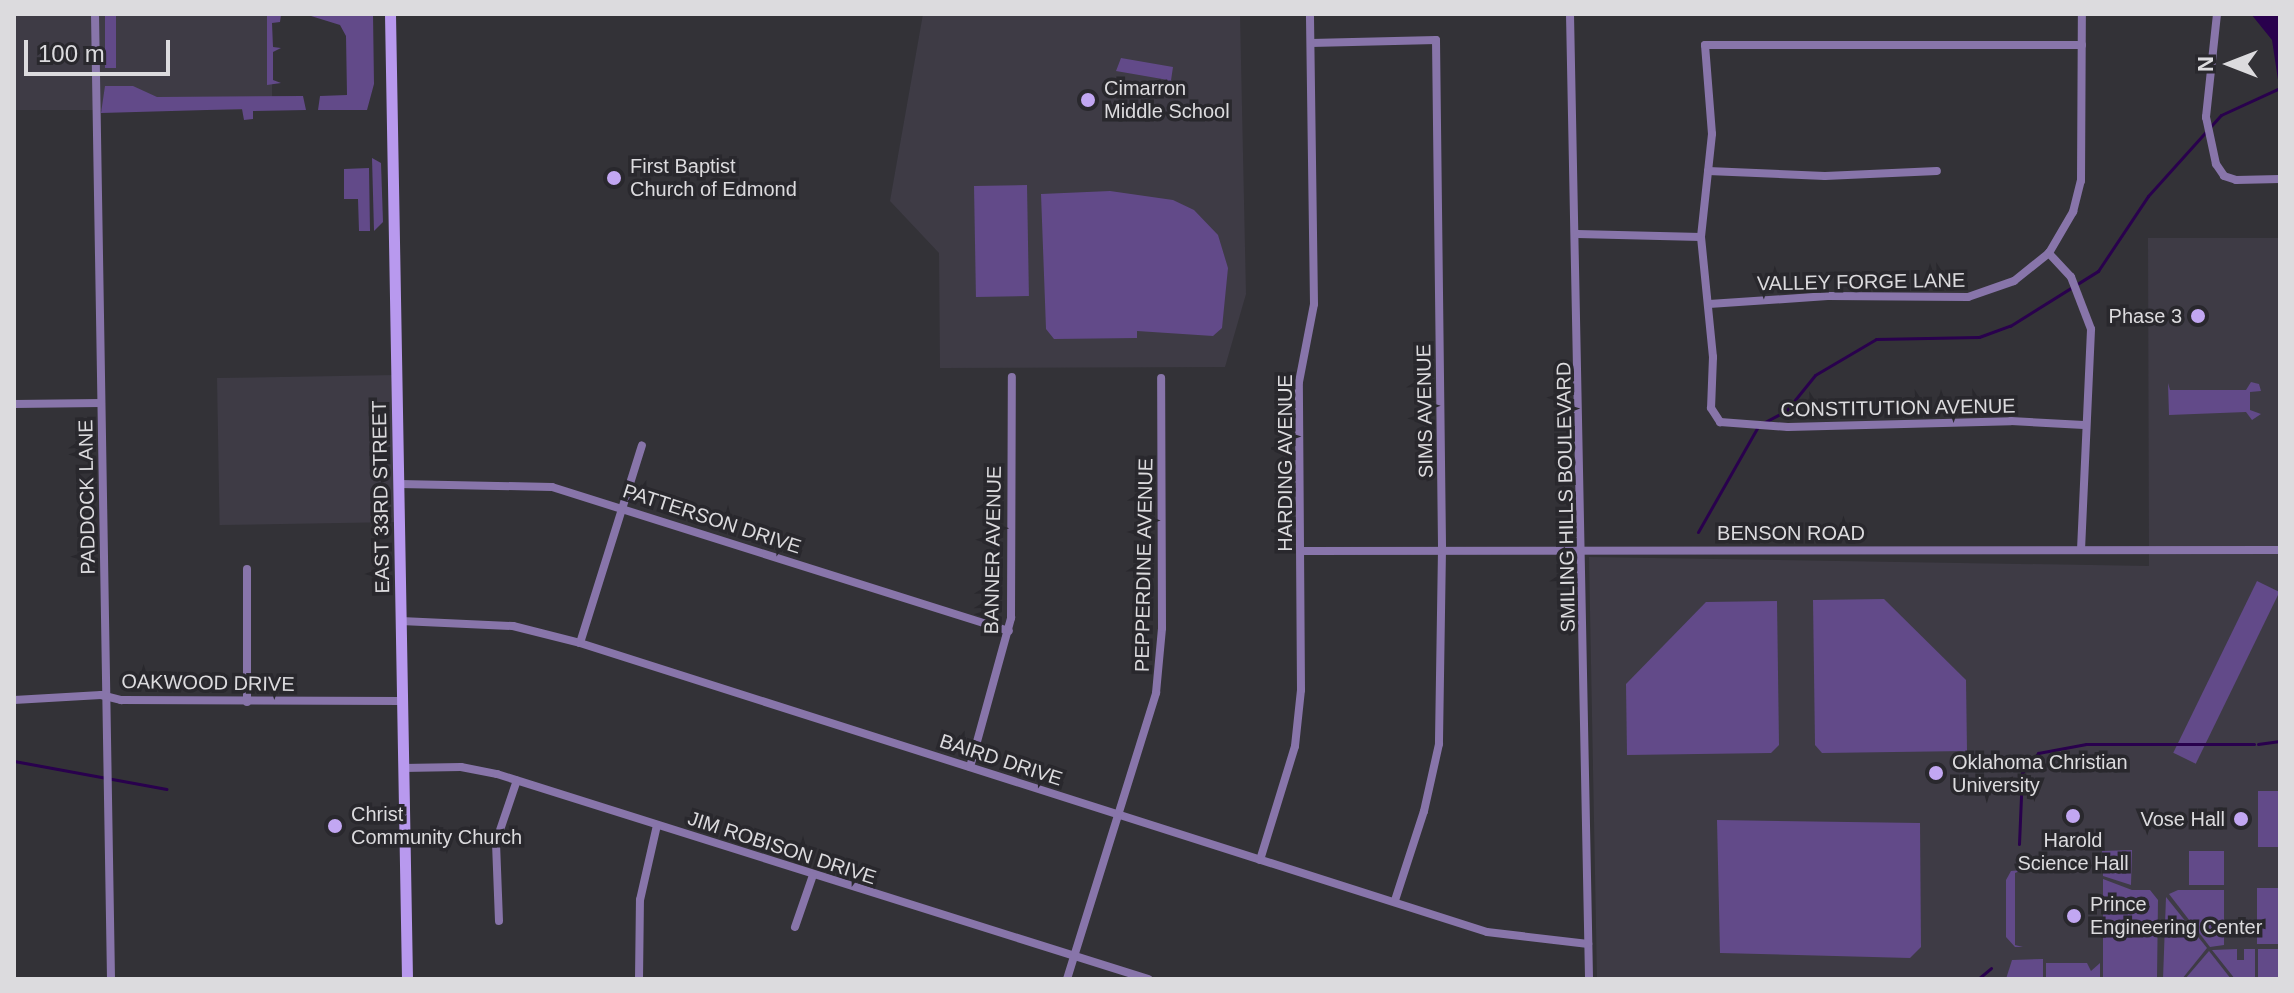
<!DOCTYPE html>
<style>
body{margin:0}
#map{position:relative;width:2294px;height:993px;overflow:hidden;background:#333237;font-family:Helvetica,sans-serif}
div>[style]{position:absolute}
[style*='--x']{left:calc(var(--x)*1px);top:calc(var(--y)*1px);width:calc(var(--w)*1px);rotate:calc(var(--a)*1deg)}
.built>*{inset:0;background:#3e3b45;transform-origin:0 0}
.green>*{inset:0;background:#624a89;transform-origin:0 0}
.water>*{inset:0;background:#29014d}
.stream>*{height:3px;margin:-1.5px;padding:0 1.5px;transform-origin:1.5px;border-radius:1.5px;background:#29014d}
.street>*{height:8px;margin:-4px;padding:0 4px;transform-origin:4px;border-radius:4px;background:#8875aa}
.secondary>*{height:11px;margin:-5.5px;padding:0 5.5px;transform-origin:5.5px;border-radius:5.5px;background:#b899ee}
.dots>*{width:22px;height:22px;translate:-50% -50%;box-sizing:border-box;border:4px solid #29282d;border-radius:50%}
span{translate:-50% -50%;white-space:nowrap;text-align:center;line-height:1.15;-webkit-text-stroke:7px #29282d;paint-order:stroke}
.poi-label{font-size:20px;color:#dcdbde}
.left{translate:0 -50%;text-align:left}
.right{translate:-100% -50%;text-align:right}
.street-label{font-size:20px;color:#dcdbde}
.frame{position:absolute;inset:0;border:16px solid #dcdbde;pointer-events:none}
.north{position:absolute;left:2190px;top:24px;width:80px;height:80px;-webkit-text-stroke:6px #29282d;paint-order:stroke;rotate:270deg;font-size:22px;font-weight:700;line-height:32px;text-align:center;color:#dcdbde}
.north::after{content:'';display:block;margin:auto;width:28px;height:36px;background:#dcdbde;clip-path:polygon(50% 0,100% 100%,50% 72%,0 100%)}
.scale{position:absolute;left:24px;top:40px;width:146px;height:36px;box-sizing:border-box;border:4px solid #dcdbde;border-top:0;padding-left:10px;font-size:24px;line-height:28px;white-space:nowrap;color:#dcdbde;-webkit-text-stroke:6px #29282d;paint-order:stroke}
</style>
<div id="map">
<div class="built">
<i style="left:14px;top:14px;width:258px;height:96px"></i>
<i style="clip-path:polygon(923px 14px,1240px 14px,1246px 294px,1225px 367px,940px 368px,939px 253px,890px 201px)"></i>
<i style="clip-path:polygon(2148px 238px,2280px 238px,2280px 979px,1597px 979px,1589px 557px,2149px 566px)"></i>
<i style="left:396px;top:375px;width:147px;height:179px;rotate:89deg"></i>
</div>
<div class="green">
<i style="left:105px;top:14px;width:11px;height:54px"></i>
<i style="clip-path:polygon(267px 14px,373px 14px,374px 84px,367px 110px,318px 110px,320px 96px,347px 95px,346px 36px,340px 25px,311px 16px,281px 15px,280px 22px,272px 23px,273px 47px,281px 48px,273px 52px,273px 80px,281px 83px,267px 85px)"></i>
<i style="clip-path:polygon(1121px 58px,1173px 67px,1169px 94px,1168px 80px,1116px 71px)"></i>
<i style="clip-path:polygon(105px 86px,133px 86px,157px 97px,303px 96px,306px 110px,253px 111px,253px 119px,244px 120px,242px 109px,101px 113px)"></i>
<i style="clip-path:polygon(372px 158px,381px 163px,383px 222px,374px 231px)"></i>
<i style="clip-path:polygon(369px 168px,370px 231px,359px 231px,358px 199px,344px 199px,344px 169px)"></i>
<i style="left:1027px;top:185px;width:111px;height:53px;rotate:89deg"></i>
<i style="clip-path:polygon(1110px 191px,1173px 200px,1194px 210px,1218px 235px,1228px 268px,1222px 328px,1213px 336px,1137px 331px,1137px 338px,1054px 339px,1046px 329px,1041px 194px)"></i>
<i style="clip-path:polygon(2168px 383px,2170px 390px,2246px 390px,2251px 382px,2259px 384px,2261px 391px,2250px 392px,2250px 410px,2261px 414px,2252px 420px,2246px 412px,2169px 415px)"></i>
<i style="left:2257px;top:581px;width:25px;height:191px;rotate:26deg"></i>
<i style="clip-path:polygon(1884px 599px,1966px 680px,1967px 751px,1822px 753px,1815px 745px,1813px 600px)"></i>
<i style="clip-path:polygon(1777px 601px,1779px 745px,1771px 753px,1627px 755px,1626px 684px,1706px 602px)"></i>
<i style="left:2258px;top:791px;width:22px;height:56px"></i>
<i style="clip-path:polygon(1717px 820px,1920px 823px,1921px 947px,1910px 958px,1720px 953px)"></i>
<i style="clip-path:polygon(2132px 850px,2131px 885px,2103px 876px,2102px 851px)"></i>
<i style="left:2189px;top:851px;width:35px;height:34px"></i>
<i style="clip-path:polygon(2022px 870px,2015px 873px,2015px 945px,2023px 947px,2015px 947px,2006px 937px,2006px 880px,2011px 871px)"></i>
<i style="clip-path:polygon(2103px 879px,2132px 890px,2150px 890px,2158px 900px,2157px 979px,2103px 979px)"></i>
<i style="left:2257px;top:888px;width:23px;height:56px"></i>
<i style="clip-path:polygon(2178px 890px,2224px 890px,2224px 945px,2210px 947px,2169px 894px)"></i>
<i style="clip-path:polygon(2166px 897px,2207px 948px,2182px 979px,2163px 979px)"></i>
<i style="clip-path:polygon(2237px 949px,2237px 960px,2244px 960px,2244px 949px,2255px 949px,2255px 979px,2235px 979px,2212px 950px)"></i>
<i style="left:2258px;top:949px;width:22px;height:30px"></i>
<i style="clip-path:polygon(2209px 951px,2231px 979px,2185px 979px)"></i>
<i style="clip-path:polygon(2043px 959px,2043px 979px,2006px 979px,2012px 960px)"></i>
<i style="clip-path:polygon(2046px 963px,2087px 963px,2091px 971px,2100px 963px,2100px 979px,2046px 979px)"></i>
</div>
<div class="water">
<i style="clip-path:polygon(2251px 14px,2280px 14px,2280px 93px,2272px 40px)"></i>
</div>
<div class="stream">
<i style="--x:1763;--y:423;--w:26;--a:-28"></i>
<i style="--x:1786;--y:411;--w:46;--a:-51.1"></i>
<i style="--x:1815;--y:375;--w:71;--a:-30.5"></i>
<i style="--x:1876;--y:339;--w:103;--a:-1.1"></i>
<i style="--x:1979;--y:337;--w:33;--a:-20"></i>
<i style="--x:2010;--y:326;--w:104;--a:-32"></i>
<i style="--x:2098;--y:271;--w:90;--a:-56.3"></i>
<i style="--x:2148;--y:196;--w:109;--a:-48"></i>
<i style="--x:2221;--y:115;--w:65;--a:-24.6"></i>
<i style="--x:1698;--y:532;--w:120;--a:-60.4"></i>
<i style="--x:2258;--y:744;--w:22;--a:-8"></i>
<i style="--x:14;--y:761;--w:155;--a:10.4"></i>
<i style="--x:2019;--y:844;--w:71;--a:-87.6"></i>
<i style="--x:2022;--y:773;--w:26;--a:-51"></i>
<i style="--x:2038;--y:753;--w:49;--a:-10.6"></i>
<i style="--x:2086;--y:744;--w:168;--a:0"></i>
<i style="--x:1978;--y:979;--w:17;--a:-40"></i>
</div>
<div class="street">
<i style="--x:95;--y:14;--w:965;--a:89.05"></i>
<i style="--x:1570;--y:14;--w:965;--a:88.87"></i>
<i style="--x:2217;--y:14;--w:104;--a:96.1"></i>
<i style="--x:2206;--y:117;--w:48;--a:78"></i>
<i style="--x:2216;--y:164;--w:14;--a:56"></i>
<i style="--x:2224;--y:176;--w:13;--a:18"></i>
<i style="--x:2236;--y:180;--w:44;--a:-1.3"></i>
<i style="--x:1311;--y:43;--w:125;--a:-1.4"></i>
<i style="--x:1436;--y:40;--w:509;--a:89.32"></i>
<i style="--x:1442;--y:549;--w:195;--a:90.9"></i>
<i style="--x:1439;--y:744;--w:69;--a:102.6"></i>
<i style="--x:1424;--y:811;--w:94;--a:108"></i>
<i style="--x:2082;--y:45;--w:377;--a:180"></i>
<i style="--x:1705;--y:45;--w:89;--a:85.5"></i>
<i style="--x:1712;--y:134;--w:104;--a:96.1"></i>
<i style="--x:1701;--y:237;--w:121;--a:84.3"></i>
<i style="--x:1713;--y:357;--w:51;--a:92.2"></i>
<i style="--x:1711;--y:408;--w:17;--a:57"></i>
<i style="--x:1720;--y:422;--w:68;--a:4.2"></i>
<i style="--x:1788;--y:427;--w:223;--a:-1.5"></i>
<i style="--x:2011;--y:421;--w:73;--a:3.1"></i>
<i style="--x:1708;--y:171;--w:117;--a:2.4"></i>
<i style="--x:1825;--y:176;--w:112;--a:-2.6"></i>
<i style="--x:1577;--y:234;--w:124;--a:1.4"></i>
<i style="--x:1709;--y:304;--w:119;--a:-3.8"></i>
<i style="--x:1828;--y:296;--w:140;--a:0.4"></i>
<i style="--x:1968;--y:297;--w:49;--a:-19.2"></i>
<i style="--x:2014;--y:281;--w:45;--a:-38.7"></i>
<i style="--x:14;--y:404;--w:87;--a:-0.7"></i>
<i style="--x:399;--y:484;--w:153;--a:1.1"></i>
<i style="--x:552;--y:487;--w:479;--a:17.5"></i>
<i style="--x:2081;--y:550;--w:221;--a:-87.4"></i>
<i style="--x:2091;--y:329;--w:56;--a:-111"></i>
<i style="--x:2071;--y:277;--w:33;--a:-133"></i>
<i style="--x:2049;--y:253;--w:48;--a:-59.7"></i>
<i style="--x:2073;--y:212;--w:32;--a:-76"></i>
<i style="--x:2081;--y:181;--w:167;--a:-89.7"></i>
<i style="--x:1302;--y:551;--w:978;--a:-0.06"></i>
<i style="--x:247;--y:569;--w:133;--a:90"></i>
<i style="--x:401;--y:621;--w:112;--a:2.6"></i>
<i style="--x:513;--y:626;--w:69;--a:14.2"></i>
<i style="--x:580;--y:643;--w:952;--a:17.67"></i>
<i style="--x:1487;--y:932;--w:102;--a:6.8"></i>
<i style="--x:580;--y:643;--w:207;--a:-72.6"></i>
<i style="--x:14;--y:700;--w:87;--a:-3.3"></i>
<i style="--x:101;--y:695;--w:21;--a:14"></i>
<i style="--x:121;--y:700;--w:281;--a:0.2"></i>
<i style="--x:970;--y:767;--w:155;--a:-74.6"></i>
<i style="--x:1011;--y:618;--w:241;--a:-89.8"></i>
<i style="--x:403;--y:768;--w:58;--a:-1"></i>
<i style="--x:461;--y:767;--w:37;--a:11"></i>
<i style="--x:497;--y:774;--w:683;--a:17.48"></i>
<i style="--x:1260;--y:860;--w:119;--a:-72.9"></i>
<i style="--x:1295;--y:746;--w:56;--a:-83.9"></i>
<i style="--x:1301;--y:690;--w:308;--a:-90.4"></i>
<i style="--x:1299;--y:382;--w:79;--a:-79.1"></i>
<i style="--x:1314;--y:304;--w:290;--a:-90.8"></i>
<i style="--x:499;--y:921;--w:79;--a:-92.2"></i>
<i style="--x:496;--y:842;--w:65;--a:-71.3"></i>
<i style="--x:795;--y:927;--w:55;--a:-70.9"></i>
<i style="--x:639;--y:979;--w:79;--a:-89.3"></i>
<i style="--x:640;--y:900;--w:77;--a:-77.2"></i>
<i style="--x:1067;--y:979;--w:300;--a:-72.7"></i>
<i style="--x:1156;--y:693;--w:65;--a:-84.7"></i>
<i style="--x:1162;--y:628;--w:250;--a:-90.2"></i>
</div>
<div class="secondary">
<i style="--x:390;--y:14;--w:965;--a:88.99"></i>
</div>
<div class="dots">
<i style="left:1088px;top:100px;background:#c2a7f2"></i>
<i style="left:614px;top:178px;background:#c2a7f2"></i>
<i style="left:2198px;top:316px;background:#c2a7f2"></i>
<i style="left:1936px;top:773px;background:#c2a7f2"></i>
<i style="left:2073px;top:816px;background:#c2a7f2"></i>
<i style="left:2241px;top:819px;background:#c2a7f2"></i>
<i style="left:335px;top:826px;background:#c2a7f2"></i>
<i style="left:2074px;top:916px;background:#c2a7f2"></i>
</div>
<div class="poi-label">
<span class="left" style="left:1104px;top:100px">Cimarron<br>Middle School</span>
<span class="left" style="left:630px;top:178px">First Baptist<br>Church of Edmond</span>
<span class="right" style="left:2182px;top:316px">Phase 3</span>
<span class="left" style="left:1952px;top:774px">Oklahoma Christian<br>University</span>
<span class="left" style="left:351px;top:826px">Christ<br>Community Church</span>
<span class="right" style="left:2225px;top:819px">Vose Hall</span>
<span style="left:2073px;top:852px">Harold<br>Science Hall</span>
<span class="left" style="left:2090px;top:916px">Prince<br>Engineering Center</span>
</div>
<div class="street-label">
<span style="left:1861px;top:282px;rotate:-1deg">VALLEY FORGE LANE</span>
<span style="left:1898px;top:408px;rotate:-1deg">CONSTITUTION AVENUE</span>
<span style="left:1425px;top:411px;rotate:-91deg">SIMS AVENUE</span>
<span style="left:1285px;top:463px;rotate:-90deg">HARDING AVENUE</span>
<span style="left:87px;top:497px;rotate:-91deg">PADDOCK LANE</span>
<span style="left:381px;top:497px;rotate:-91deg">EAST 33RD STREET</span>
<span style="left:1566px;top:497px;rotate:-91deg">SMILING HILLS BOULEVARD</span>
<span style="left:712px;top:519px;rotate:18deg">PATTERSON DRIVE</span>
<span style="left:1791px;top:533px">BENSON ROAD</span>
<span style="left:993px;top:550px;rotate:-89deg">BANNER AVENUE</span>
<span style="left:1144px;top:565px;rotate:-89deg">PEPPERDINE AVENUE</span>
<span style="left:208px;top:683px;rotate:1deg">OAKWOOD DRIVE</span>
<span style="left:1001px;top:760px;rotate:18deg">BAIRD DRIVE</span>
<span style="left:782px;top:848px;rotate:18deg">JIM ROBISON DRIVE</span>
</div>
<div class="frame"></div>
<div class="north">N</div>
<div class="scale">100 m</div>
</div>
